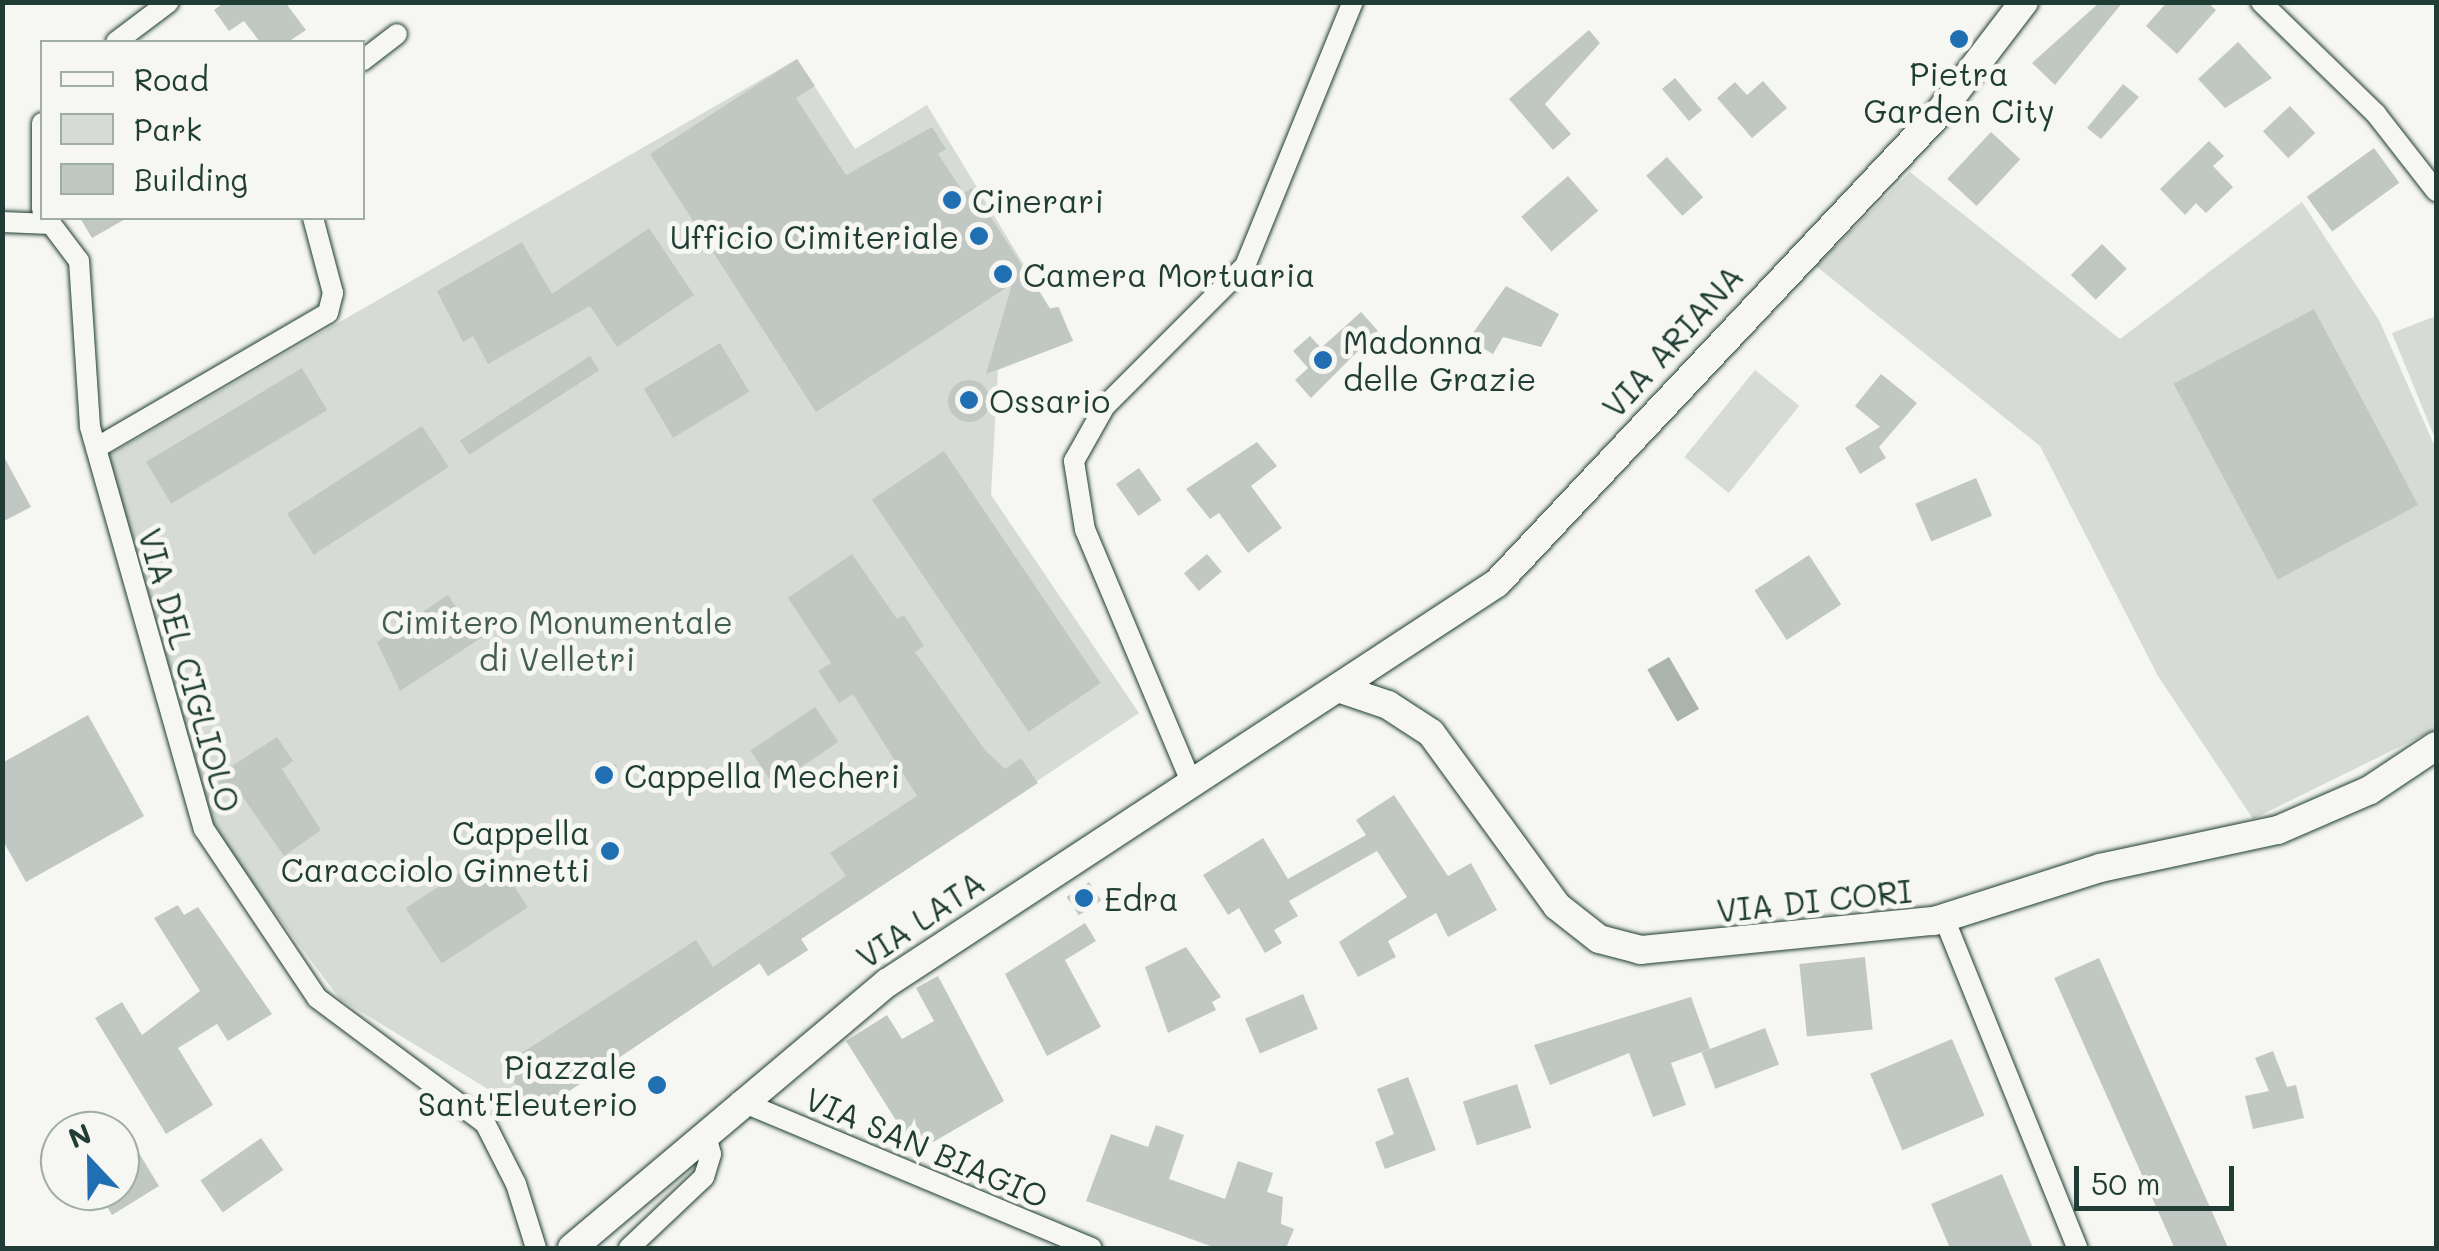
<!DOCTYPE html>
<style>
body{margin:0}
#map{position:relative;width:2439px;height:1251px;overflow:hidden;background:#f6f6f2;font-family:Mali,sans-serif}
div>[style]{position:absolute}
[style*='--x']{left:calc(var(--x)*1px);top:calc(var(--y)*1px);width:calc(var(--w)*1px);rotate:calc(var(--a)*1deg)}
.green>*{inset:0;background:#d6dbd6;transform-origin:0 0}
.water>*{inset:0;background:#aab3ae;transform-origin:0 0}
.building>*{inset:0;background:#c1c8c3;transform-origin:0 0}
.round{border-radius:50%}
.roads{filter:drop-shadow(0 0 2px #1f3d34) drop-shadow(0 0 2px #1f3d34)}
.minor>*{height:20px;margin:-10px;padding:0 10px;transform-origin:10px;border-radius:10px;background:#f6f6f2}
.major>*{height:28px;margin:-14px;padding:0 14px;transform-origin:14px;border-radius:14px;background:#f6f6f2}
.dots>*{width:28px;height:28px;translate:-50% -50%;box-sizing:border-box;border:5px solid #f6f6f2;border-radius:50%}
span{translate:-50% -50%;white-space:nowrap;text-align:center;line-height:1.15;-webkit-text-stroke:10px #f6f6f2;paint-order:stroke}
.poi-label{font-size:32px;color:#1f3d34}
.left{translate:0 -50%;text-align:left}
.right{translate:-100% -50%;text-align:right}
.street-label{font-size:32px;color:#1f3d34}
.park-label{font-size:32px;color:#445d54}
.frame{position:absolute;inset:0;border:5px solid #1f3d34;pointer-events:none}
.legend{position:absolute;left:40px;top:40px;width:325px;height:180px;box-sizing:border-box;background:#f6f6f2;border:2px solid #a0aca6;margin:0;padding:12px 18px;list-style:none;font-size:30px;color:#1f3d34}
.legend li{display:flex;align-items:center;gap:20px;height:50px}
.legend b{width:50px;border:2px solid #a0aca6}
.north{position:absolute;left:40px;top:1111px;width:100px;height:100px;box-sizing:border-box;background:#f6f6f2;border:2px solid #a0aca6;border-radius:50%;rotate:338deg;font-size:28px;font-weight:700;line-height:40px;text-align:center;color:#1f3d34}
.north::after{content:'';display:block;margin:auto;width:35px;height:45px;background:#1f6fb2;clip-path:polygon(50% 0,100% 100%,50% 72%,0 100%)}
.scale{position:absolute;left:2074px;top:1166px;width:160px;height:45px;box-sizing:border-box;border:5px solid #1f3d34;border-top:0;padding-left:12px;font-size:30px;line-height:35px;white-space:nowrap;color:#1f3d34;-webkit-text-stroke:8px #f6f6f2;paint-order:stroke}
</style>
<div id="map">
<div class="green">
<i style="clip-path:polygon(797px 59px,855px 149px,927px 105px,1050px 308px,1059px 307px,1073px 341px,998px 370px,991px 495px,1139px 713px,801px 939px,808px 950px,768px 976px,759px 963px,532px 1116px,340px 999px,239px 865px,209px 816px,105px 457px)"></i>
<i style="clip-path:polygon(1910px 172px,2120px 339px,2302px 202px,2379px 320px,2436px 449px,2436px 729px,2253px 819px,2158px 676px,2040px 446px,1816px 266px)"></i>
<i style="clip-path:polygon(2436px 316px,2436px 436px,2434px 436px,2392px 333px)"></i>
<i style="left:1755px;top:370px;width:57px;height:112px;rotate:39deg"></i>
</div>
<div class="water">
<i style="left:1669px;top:657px;width:60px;height:25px;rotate:60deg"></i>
</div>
<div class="building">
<i style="clip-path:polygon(225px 2px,285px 2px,306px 30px,288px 42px,260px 42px,244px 21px,229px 31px,214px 10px)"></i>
<i style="clip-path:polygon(2100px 2px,2123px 2px,2055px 85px,2032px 63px)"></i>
<i style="clip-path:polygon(2167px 2px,2207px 2px,2216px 10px,2177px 54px,2146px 26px)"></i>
<i style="clip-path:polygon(1589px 30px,1600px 43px,1545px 104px,1571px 134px,1553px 150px,1509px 99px)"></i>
<i style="clip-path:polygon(2238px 42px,2272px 78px,2225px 108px,2198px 79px)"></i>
<i style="clip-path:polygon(797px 59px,815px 86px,796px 98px,846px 175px,932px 127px,946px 149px,938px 154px,964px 193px,972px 188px,1050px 309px,1058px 307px,1073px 341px,986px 374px,1012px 284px,816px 412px,650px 154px)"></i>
<i style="left:1675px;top:78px;width:42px;height:17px;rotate:50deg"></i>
<i style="clip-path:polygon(1763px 81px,1787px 108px,1752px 138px,1717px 98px,1735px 82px,1747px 95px)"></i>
<i style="clip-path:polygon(2123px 84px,2139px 97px,2101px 139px,2087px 128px)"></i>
<i style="left:2290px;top:106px;width:37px;height:37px;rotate:47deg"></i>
<i style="left:1991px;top:132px;width:40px;height:64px;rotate:43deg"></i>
<i style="clip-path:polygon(2209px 141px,2224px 156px,2213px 166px,2233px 187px,2206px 213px,2196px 203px,2185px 215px,2160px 189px)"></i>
<i style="left:2374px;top:148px;width:43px;height:83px;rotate:54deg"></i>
<i style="left:1667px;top:157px;width:54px;height:28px;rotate:48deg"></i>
<i style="left:1568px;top:176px;width:46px;height:62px;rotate:49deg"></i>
<i style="clip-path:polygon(80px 218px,127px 218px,92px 238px)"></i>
<i style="clip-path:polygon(649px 228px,694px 295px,617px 347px,590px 306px,488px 364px,473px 336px,463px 342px,437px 291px,522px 242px,552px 294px)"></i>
<i style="left:2102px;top:244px;width:35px;height:44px;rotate:45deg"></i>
<i style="clip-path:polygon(1506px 286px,1559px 314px,1541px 347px,1503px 337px,1493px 354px,1468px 340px)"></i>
<i style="left:2314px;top:309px;width:222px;height:159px;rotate:62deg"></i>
<i style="clip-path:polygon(1361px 312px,1378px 331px,1311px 398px,1295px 380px,1308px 368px,1293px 351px,1310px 336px,1321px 348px)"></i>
<i style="left:720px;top:343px;width:57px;height:89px;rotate:59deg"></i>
<i style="left:590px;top:356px;width:17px;height:155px;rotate:57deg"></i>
<i style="left:302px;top:368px;width:49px;height:182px;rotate:59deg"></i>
<i style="clip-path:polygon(1881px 374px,1917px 403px,1879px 447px,1886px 458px,1860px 474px,1845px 448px,1880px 427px,1855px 406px)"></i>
<i class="round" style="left:948px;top:380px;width:42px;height:42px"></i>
<i style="left:422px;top:426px;width:49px;height:161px;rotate:57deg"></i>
<i style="clip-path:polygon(1257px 442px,1277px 466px,1251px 486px,1282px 528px,1248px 553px,1219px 513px,1210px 519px,1186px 489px)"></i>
<i style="left:944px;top:451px;width:280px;height:87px;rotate:56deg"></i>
<i style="clip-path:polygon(2px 453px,31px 507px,2px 522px)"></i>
<i style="left:1139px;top:468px;width:39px;height:28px;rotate:55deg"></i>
<i style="left:1976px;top:478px;width:41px;height:66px;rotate:67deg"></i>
<i style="clip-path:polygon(852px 554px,897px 619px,904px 615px,924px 646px,915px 652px,985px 750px,1005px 769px,1021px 758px,1038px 783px,801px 939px,808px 950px,768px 976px,760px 963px,532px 1116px,505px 1064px,696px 940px,713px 967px,846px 876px,830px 853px,917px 796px,853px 694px,839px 703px,818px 671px,831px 663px,788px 598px)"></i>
<i style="left:1207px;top:554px;width:23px;height:30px;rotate:50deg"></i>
<i style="left:1809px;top:555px;width:59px;height:65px;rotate:57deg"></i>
<i style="clip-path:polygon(448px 595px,467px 623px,476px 617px,487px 634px,400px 691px,377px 642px)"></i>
<i style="left:815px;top:707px;width:42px;height:78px;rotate:56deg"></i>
<i style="clip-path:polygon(88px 715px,144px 816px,26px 882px,2px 839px,2px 763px)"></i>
<i style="clip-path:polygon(277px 737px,293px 761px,282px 769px,321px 830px,284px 856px,235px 786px,222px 794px,216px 776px)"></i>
<i style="left:597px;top:761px;width:20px;height:25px;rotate:11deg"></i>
<i style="clip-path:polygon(1394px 795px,1448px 876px,1471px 863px,1497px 910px,1448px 937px,1436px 913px,1388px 941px,1396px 957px,1358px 977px,1339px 942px,1407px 897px,1377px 851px,1289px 901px,1298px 916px,1274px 930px,1282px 943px,1265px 953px,1239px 908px,1228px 915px,1203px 875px,1263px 838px,1288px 879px,1366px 835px,1356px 820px)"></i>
<i style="left:492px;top:852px;width:66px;height:103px;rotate:57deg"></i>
<i style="left:1089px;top:882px;width:22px;height:27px;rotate:56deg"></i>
<i style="clip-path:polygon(178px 905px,184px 915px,198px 907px,272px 1014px,228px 1041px,217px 1024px,178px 1048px,213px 1105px,166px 1134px,95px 1018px,122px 1002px,142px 1035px,200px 991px,154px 918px)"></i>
<i style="clip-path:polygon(1085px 923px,1096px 941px,1065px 960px,1101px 1027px,1047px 1056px,1005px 974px)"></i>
<i style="clip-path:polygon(1186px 947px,1221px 997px,1212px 1002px,1216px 1010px,1168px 1033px,1145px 967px)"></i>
<i style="left:1865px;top:957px;width:73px;height:66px;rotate:84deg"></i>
<i style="left:2099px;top:958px;width:317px;height:49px;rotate:66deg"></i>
<i style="clip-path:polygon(938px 976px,1004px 1101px,916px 1152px,846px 1041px,887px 1015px,902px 1039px,934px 1021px,916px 988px)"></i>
<i style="left:1303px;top:994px;width:38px;height:63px;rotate:67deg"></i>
<i style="clip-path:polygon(1691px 997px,1710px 1049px,1671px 1063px,1686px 1105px,1653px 1117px,1629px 1053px,1550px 1085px,1534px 1045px)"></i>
<i style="left:1765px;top:1028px;width:39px;height:68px;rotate:69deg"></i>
<i style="left:1952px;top:1039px;width:83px;height:89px;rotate:67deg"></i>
<i style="clip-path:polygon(2273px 1051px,2287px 1087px,2296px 1085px,2304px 1118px,2253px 1129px,2245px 1096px,2269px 1091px,2255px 1058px)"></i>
<i style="clip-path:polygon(1408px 1077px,1436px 1150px,1385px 1169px,1375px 1142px,1394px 1134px,1377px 1089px)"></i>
<i style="left:1517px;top:1084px;width:46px;height:57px;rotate:72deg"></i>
<i style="clip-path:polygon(120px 1122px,159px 1186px,112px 1215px,98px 1191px,120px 1191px)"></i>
<i style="clip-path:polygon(1156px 1125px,1184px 1135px,1169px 1179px,1225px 1199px,1238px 1161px,1273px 1173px,1267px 1192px,1283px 1197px,1281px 1224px,1294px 1229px,1286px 1248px,1216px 1248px,1086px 1201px,1111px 1134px,1148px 1147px)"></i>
<i style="left:261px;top:1138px;width:39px;height:74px;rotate:55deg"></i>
<i style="clip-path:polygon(2002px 1174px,2033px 1248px,1950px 1248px,1931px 1204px)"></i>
</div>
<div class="roads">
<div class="minor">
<i style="--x:2261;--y:2;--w:161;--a:44.2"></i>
<i style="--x:2376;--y:114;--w:98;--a:52.1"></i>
<i style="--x:116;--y:42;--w:66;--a:-37"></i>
<i style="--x:362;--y:61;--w:44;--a:-37.6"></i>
<i style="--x:42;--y:123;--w:86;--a:90"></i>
<i style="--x:2;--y:222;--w:49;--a:2.3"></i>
<i style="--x:51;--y:224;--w:46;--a:52.9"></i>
<i style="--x:79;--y:261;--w:166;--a:86.2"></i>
<i style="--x:90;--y:427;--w:418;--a:74.2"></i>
<i style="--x:204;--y:829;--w:203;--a:56.2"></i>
<i style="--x:317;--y:998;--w:209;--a:36.7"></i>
<i style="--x:485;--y:1123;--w:68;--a:63.1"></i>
<i style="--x:516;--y:1184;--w:67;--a:72.6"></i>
<i style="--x:96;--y:448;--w:268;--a:-30.2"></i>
<i style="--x:328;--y:313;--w:21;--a:-76"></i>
<i style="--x:333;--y:293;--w:78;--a:-104.9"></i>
<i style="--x:1192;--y:784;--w:276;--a:-112.8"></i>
<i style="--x:1085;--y:530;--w:70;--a:-99.1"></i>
<i style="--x:1074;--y:461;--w:63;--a:-60.6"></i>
<i style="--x:1105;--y:406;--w:198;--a:-45"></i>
<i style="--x:1245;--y:266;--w:285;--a:-67.8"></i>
<i style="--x:1944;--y:918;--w:356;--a:68"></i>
<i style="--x:740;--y:1101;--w:381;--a:22.7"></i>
<i style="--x:629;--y:1248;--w:103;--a:-43.4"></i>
<i style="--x:704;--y:1177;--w:24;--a:-73"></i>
<i style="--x:711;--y:1154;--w:23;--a:-105"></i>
</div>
<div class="major">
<i style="--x:1338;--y:688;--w:53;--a:18.8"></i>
<i style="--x:1388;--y:705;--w:51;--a:33.1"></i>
<i style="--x:1431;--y:733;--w:214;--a:53.9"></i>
<i style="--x:1557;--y:906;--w:53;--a:38.2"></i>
<i style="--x:1599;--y:939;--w:43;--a:14.7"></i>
<i style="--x:1641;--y:950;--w:294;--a:-5.7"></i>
<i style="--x:1934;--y:921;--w:174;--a:-17.7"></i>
<i style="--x:2100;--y:868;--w:182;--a:-12.1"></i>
<i style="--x:2278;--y:830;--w:100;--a:-23.5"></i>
<i style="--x:2370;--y:790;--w:79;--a:-33.7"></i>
<i style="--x:572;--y:1248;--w:412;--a:-40.1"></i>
<i style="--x:887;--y:983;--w:729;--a:-33.25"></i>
<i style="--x:1497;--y:583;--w:645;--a:-46.76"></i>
<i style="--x:1939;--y:113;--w:140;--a:-52.6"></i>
</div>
</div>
<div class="dots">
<i style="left:1959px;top:39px;background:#1f6fb2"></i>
<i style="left:952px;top:200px;background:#1f6fb2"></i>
<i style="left:979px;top:236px;background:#1f6fb2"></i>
<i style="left:1003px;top:274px;background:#1f6fb2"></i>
<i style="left:1323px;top:360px;background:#1f6fb2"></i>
<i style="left:969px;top:400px;background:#1f6fb2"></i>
<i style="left:604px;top:775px;background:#1f6fb2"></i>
<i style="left:610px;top:851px;background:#1f6fb2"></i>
<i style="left:1084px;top:898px;background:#1f6fb2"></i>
<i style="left:657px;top:1085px;background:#1f6fb2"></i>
</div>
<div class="poi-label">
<span style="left:1959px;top:92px">Pietra<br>Garden City</span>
<span class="left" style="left:972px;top:200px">Cinerari</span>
<span class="right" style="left:959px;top:236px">Ufficio Cimiteriale</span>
<span class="left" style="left:1023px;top:274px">Camera Mortuaria</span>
<span class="left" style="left:1343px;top:360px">Madonna<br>delle Grazie</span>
<span class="left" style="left:989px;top:400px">Ossario</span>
<span class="left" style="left:624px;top:775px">Cappella Mecheri</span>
<span class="right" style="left:590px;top:851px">Cappella<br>Caracciolo Ginnetti</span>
<span class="left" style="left:1104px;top:898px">Edra</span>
<span class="right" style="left:637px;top:1085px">Piazzale<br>Sant'Eleuterio</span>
</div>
<div class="street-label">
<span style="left:1672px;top:341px;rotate:-48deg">VIA ARIANA</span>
<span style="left:190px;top:670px;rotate:74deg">VIA DEL CIGLIOLO</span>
<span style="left:1814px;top:900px;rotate:-6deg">VIA DI CORI</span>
<span style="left:920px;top:919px;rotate:-34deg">VIA LATA</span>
<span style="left:927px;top:1147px;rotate:23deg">VIA SAN BIAGIO</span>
</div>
<div class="park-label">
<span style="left:557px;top:640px">Cimitero Monumentale<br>di Velletri</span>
</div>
<div class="frame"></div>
<ul class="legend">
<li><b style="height:12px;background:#f6f6f2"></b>Road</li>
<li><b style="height:28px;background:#d6dbd6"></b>Park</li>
<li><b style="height:28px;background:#c1c8c3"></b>Building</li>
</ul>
<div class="north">N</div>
<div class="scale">50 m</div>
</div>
